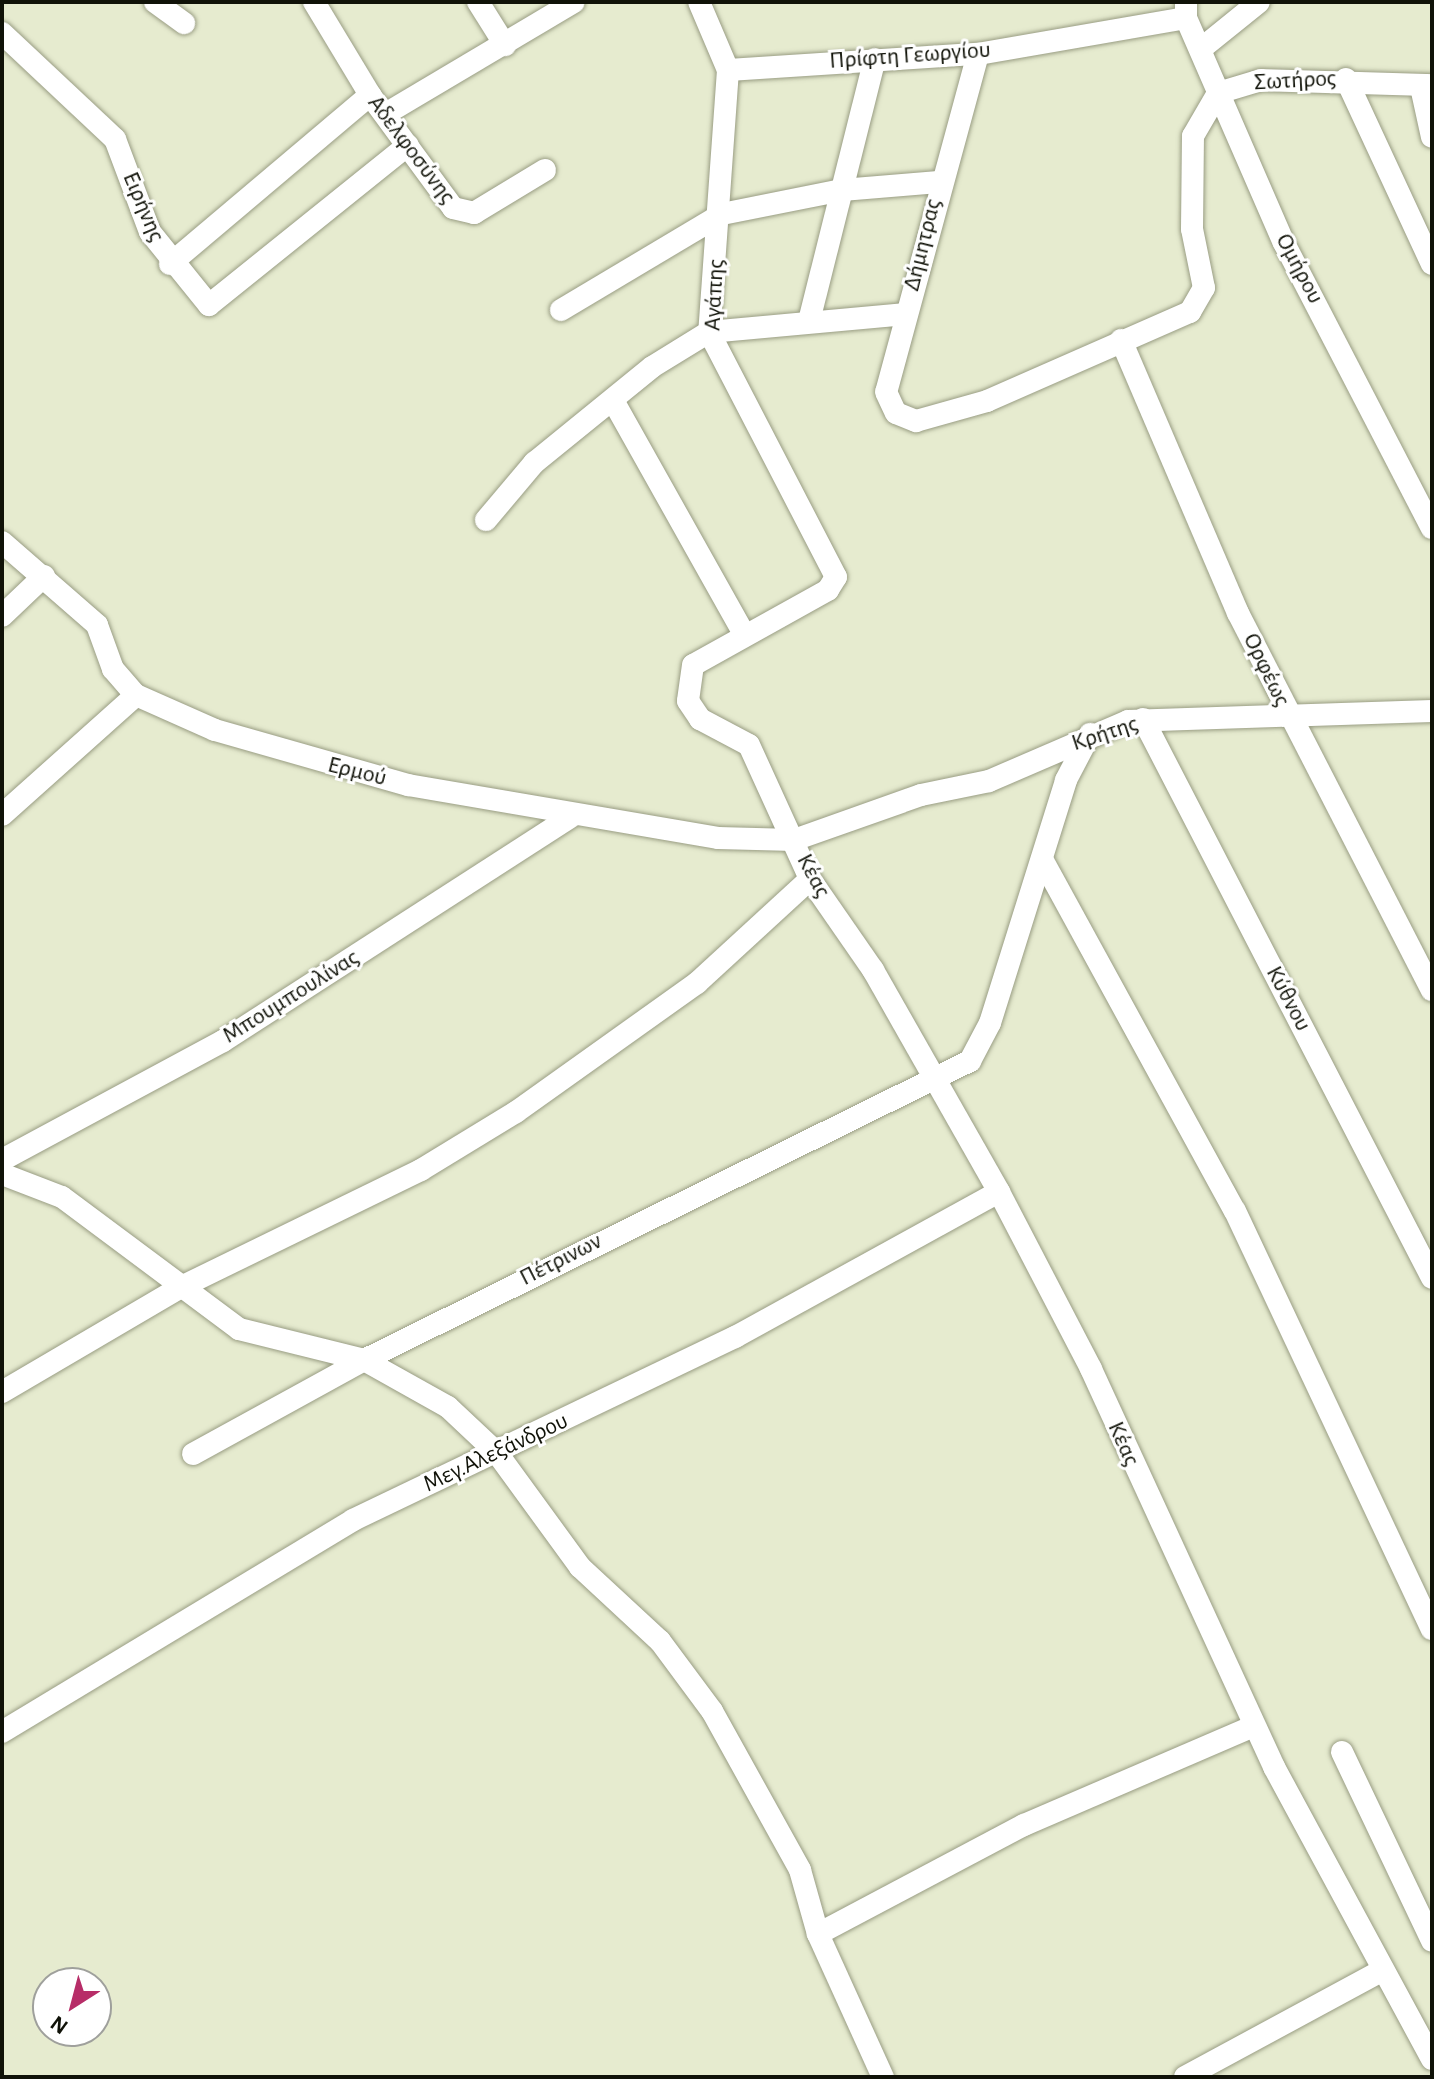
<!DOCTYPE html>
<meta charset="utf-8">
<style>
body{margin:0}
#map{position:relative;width:1434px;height:2079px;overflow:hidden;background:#e6ebcf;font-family:"Alegreya Sans",sans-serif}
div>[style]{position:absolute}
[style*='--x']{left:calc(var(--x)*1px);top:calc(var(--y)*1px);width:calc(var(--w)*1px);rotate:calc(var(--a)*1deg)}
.roads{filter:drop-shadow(0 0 2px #999d83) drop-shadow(0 0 2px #999d83)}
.street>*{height:22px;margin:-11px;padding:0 11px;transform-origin:11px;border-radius:11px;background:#fff}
span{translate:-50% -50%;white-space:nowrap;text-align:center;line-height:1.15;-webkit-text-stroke:6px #fff;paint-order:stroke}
.street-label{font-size:24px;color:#101208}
.frame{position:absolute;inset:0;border:4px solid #101208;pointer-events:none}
.north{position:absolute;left:32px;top:1967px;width:80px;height:80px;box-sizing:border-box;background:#fff;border:2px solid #9fa09c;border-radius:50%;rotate:216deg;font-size:22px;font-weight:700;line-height:32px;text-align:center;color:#101208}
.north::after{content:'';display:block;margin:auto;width:28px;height:36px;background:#b72d68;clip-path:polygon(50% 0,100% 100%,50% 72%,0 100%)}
</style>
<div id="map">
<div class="roads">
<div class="street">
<i style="--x:155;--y:2;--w:36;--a:36"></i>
<i style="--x:314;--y:2;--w:109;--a:58.9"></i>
<i style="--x:370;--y:95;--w:140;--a:53.7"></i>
<i style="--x:453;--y:208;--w:22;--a:13"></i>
<i style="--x:474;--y:213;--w:83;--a:-31.2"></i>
<i style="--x:478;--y:2;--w:51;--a:57.9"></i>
<i style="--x:699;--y:2;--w:74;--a:66.9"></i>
<i style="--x:728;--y:70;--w:263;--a:94.1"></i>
<i style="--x:709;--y:332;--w:276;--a:62.6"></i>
<i style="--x:836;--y:577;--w:15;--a:122"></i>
<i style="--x:828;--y:590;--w:154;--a:150.9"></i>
<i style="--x:693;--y:665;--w:36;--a:98"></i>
<i style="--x:688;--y:701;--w:22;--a:56"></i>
<i style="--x:700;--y:719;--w:55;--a:28"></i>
<i style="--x:749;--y:745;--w:147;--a:65.5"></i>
<i style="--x:810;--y:879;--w:111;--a:55.3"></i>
<i style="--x:873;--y:970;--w:255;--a:60.4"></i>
<i style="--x:999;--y:1192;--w:199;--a:62.5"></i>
<i style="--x:1091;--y:1369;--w:438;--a:65.3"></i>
<i style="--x:1274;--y:1767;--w:332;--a:61.6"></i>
<i style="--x:1186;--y:2;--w:16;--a:90"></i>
<i style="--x:1186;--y:18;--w:245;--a:66.5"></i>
<i style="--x:1284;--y:243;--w:321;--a:62.6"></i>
<i style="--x:2;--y:33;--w:155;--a:43.2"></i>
<i style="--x:115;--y:139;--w:99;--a:69.4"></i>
<i style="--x:150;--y:232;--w:94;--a:51.1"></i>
<i style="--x:209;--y:305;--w:255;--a:-38.8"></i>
<i style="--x:1202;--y:48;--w:73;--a:-38.9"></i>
<i style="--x:978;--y:54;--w:350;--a:105.2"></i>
<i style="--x:886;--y:392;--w:23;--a:65"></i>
<i style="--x:896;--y:413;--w:22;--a:22"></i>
<i style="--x:916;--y:421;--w:74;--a:-15.7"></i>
<i style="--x:987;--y:401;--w:222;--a:-23.7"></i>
<i style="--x:1190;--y:312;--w:28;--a:-60"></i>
<i style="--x:1204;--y:288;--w:60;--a:-101.5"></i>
<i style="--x:1192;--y:229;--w:93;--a:-89.4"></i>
<i style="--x:1193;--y:136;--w:50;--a:-59.8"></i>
<i style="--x:1218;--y:93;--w:45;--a:-16.8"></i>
<i style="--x:1261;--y:80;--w:171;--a:1.7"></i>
<i style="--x:728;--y:70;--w:251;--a:-3.7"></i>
<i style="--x:978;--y:54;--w:211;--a:-9.8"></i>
<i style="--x:1346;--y:79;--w:204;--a:65.1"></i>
<i style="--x:1421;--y:87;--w:51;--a:77.6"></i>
<i style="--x:387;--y:113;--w:217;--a:-30.7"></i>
<i style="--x:170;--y:264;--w:262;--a:-40.2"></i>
<i style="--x:561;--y:310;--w:187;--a:-30.8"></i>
<i style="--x:722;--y:214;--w:122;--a:-11.3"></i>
<i style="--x:842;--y:190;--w:97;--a:-4.7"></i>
<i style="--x:809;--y:321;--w:270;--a:-75.9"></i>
<i style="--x:1121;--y:340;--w:297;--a:66.8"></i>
<i style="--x:1238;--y:613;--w:424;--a:62.8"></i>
<i style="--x:615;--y:404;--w:261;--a:60.7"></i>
<i style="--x:486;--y:520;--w:75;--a:-49.9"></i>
<i style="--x:534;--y:463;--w:152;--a:-39.1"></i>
<i style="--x:652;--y:367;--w:67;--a:-31.6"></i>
<i style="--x:709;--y:332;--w:198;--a:-5.2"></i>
<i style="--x:2;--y:542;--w:126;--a:41.1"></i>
<i style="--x:97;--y:625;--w:47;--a:70"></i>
<i style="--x:113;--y:669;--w:35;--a:49"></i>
<i style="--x:136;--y:695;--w:86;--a:23.9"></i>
<i style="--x:215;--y:730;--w:201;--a:15.9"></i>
<i style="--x:408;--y:785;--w:314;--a:9.7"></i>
<i style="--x:718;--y:838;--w:76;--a:1.5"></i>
<i style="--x:794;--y:840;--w:135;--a:-19.5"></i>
<i style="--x:921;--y:795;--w:69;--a:-11.6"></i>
<i style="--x:989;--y:781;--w:151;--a:-23.3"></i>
<i style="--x:1128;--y:721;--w:304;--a:-1.9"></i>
<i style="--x:2;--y:616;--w:58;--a:-43.6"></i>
<i style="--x:1143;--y:719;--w:629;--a:62.66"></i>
<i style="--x:2;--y:815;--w:180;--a:-41.8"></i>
<i style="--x:1042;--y:859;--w:401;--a:61.3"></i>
<i style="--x:1235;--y:1211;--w:462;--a:64.8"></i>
<i style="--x:2;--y:1160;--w:251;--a:-28.3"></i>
<i style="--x:223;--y:1041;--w:413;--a:-32.8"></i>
<i style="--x:2;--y:1174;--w:64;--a:21"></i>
<i style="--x:62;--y:1197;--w:221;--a:36.7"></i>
<i style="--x:239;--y:1329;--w:129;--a:13.9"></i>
<i style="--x:364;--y:1360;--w:96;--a:29.2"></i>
<i style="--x:448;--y:1407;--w:67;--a:43.2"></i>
<i style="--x:497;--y:1453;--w:141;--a:53.9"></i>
<i style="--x:580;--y:1567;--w:109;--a:42.8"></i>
<i style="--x:660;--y:1641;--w:87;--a:53.4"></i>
<i style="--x:712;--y:1711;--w:182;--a:61"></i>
<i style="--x:800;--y:1870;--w:66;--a:74.3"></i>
<i style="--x:818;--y:1934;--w:157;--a:65.6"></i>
<i style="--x:2;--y:1392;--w:208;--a:-30.4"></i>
<i style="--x:181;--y:1287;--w:267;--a:-26"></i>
<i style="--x:421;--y:1170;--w:111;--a:-31.4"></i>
<i style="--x:516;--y:1112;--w:222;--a:-35.5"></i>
<i style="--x:697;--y:983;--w:154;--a:-42.6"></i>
<i style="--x:193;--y:1454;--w:195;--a:-28.8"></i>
<i style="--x:364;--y:1360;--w:676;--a:-26.26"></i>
<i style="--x:970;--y:1061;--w:43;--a:-62.2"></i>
<i style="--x:990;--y:1023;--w:255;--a:-72.6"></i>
<i style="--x:1066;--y:780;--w:52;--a:-62.4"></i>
<i style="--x:2;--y:1732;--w:410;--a:-31.1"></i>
<i style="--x:353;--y:1520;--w:424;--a:-25.6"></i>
<i style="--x:735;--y:1337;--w:301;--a:-28.8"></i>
<i style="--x:1342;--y:1752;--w:209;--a:64.5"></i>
<i style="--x:818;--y:1934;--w:233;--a:-27.9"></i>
<i style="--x:1024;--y:1825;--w:250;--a:-23.3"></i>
<i style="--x:1185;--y:2077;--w:225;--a:-28.4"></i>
</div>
</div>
<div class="street-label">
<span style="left:910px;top:56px;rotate:-4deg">Πρίφτη Γεωργίου</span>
<span style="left:1295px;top:81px;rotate:-3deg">Σωτήρος</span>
<span style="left:411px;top:150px;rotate:53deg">Αδελφοσύνης</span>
<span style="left:143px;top:207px;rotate:67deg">Ειρήνης</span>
<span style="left:923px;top:245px;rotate:-76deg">Δήμητρας</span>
<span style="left:1299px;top:269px;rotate:62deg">Ομήρου</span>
<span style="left:715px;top:295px;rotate:-87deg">Αγάπης</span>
<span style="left:1266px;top:670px;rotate:64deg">Ορφέως</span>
<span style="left:1105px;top:734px;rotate:-18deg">Κρήτης</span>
<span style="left:357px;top:772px;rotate:14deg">Ερμού</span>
<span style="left:813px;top:876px;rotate:62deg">Κέας</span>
<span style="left:291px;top:997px;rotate:-32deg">Μπουμπουλίνας</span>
<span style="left:1288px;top:999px;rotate:62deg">Κύθνου</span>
<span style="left:561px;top:1260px;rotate:-27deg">Πέτρινων</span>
<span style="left:1123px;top:1444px;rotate:66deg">Κέας</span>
<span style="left:496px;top:1453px;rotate:-25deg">Μεγ.Αλεξάνδρου</span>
</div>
<div class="frame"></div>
<div class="north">N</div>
</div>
